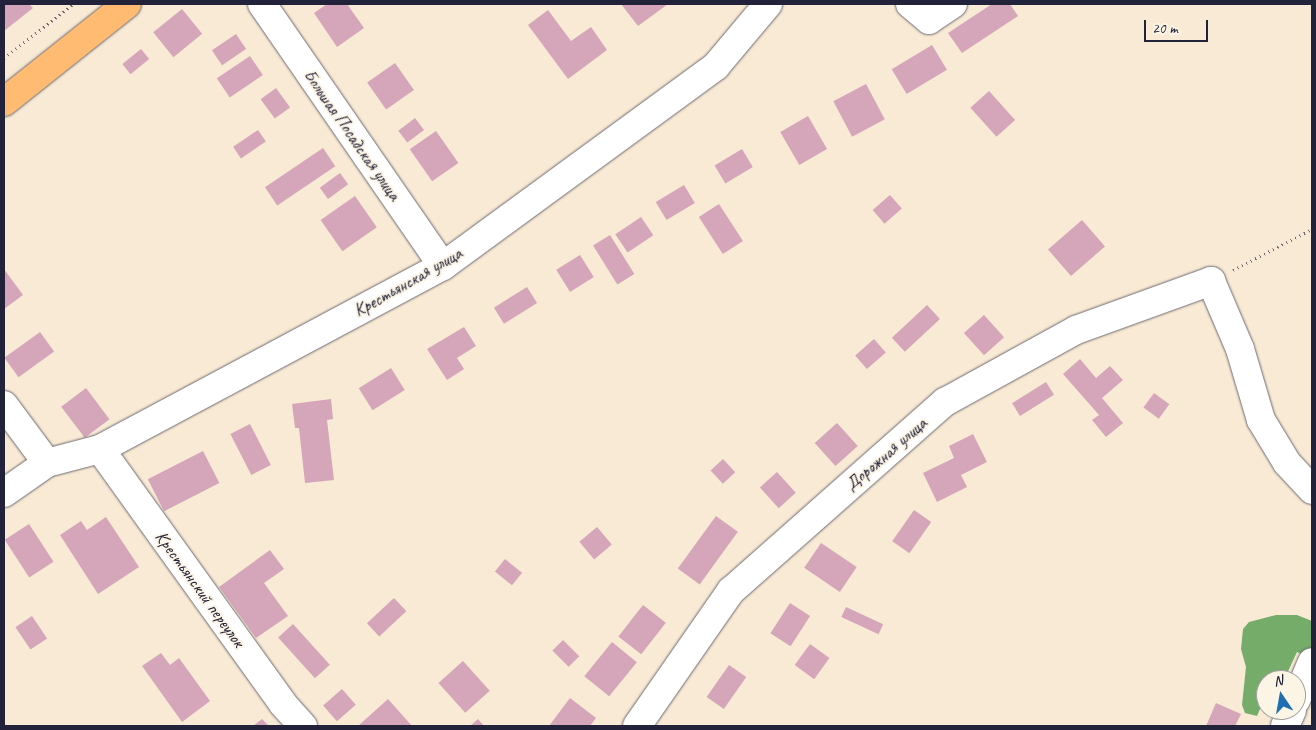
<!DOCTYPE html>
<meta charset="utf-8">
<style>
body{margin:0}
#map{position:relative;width:1316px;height:730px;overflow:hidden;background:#f8ead4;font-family:Caveat,sans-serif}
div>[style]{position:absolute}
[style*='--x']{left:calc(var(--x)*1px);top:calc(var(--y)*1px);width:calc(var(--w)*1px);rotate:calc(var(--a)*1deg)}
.forest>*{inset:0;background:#75ac6a}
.building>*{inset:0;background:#d5a5ba;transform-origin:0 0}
.path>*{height:3px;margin-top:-1.5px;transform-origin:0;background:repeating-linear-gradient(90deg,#6d6871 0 1px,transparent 0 5px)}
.roads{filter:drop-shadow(0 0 1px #6d6871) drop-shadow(0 0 1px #6d6871)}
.minor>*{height:28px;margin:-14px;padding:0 14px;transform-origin:14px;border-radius:14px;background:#fff}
.major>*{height:28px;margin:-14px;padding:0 14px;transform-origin:14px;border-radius:14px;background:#febb71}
span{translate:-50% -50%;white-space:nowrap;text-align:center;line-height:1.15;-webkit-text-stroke:4px #fcf5e5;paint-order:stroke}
.street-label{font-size:18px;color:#22223b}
.frame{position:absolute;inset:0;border:5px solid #22223b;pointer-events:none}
.north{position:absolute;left:1256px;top:670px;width:50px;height:50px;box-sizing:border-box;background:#fcf5e5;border:1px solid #a5a1a1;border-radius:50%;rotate:348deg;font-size:14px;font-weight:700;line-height:20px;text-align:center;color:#22223b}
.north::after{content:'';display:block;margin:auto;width:18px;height:22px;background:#1f6fb2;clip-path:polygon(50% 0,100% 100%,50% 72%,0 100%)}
.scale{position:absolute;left:1144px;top:20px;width:64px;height:22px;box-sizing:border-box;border:2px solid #22223b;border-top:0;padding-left:6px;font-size:15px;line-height:18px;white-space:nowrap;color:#22223b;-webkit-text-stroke:4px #fcf5e5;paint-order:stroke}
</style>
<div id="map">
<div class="forest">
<i style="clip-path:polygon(1276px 615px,1297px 615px,1312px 621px,1312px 659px,1297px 652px,1284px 680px,1266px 680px,1266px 695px,1257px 716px,1245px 713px,1242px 705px,1246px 667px,1241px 649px,1243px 629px,1249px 622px)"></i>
</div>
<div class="building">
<i style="clip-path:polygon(4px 4px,29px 4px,33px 8px,4px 31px)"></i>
<i style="clip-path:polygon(327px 4px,347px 4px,364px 28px,337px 47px,314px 13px)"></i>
<i style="clip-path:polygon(621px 4px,668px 4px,638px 26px)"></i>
<i style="clip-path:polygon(992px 4px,1010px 4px,1018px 16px,962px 53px,948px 33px)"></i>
<i style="left:182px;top:9px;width:32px;height:37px;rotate:51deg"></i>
<i style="clip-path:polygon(548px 10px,571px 41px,591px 27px,607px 50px,568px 79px,528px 25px)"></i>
<i style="left:236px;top:34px;width:18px;height:29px;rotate:56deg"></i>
<i style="left:932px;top:45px;width:29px;height:47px;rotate:59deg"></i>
<i style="left:141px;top:49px;width:13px;height:24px;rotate:51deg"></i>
<i style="left:250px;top:56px;width:23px;height:40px;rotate:56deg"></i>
<i style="left:395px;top:63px;width:33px;height:34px;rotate:55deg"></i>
<i style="left:866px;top:84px;width:40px;height:37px;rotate:62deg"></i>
<i style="left:276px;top:88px;width:24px;height:19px;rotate:54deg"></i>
<i style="left:989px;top:91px;width:39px;height:25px;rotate:48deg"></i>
<i style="left:808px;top:116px;width:38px;height:32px;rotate:60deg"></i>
<i style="left:415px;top:118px;width:15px;height:21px;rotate:53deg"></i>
<i style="left:258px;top:130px;width:14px;height:30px;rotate:56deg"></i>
<i style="left:436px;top:131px;width:39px;height:32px;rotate:55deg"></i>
<i style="left:323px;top:148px;width:22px;height:70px;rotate:56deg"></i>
<i style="left:742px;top:149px;width:21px;height:32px;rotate:59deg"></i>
<i style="left:340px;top:173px;width:14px;height:25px;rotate:54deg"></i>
<i style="left:684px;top:185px;width:21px;height:33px;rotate:59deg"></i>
<i style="left:890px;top:195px;width:18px;height:23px;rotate:49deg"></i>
<i style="left:355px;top:196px;width:38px;height:42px;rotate:55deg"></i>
<i style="left:719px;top:204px;width:44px;height:24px;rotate:57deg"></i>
<i style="left:641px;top:217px;width:22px;height:31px;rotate:56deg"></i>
<i style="left:1082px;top:220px;width:35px;height:45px;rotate:49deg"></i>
<i style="left:610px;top:235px;width:46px;height:20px;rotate:58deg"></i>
<i style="left:580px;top:255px;width:26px;height:28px;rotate:58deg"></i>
<i style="clip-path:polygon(4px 269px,23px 295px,4px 309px)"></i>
<i style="left:527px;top:287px;width:19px;height:39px;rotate:58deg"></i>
<i style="left:927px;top:305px;width:19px;height:48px;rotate:47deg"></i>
<i style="left:984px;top:315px;width:30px;height:27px;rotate:48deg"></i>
<i style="clip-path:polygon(464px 327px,476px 346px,457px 358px,464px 369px,447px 380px,427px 349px)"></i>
<i style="left:40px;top:332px;width:24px;height:44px;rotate:54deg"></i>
<i style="left:874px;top:339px;width:18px;height:25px;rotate:49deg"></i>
<i style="clip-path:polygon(1080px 359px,1096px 378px,1110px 366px,1123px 380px,1102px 398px,1123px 423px,1106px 437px,1092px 420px,1099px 415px,1063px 374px)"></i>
<i style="left:391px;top:368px;width:26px;height:38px;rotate:58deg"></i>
<i style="left:1046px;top:382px;width:15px;height:40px;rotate:58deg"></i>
<i style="left:86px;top:388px;width:39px;height:31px;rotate:53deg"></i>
<i style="left:1154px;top:393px;width:19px;height:18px;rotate:36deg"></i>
<i style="clip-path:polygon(331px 399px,333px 419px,327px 420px,334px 480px,305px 483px,299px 428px,295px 428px,292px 404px)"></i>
<i style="left:837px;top:423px;width:31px;height:30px;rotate:48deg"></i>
<i style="left:250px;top:424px;width:46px;height:22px;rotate:63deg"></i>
<i style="clip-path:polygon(973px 434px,987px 462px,961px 475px,967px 487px,937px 502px,923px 473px,954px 458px,949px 446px)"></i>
<i style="left:203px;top:451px;width:36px;height:62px;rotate:63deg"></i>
<i style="left:723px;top:459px;width:18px;height:17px;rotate:47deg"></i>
<i style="left:777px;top:472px;width:28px;height:23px;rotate:48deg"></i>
<i style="left:914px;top:510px;width:21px;height:38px;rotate:35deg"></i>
<i style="left:716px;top:516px;width:27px;height:65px;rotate:36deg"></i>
<i style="clip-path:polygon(106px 517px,139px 567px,98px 594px,60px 535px,81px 521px,87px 530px)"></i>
<i style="left:29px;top:524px;width:45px;height:29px;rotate:57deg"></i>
<i style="left:597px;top:527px;width:23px;height:23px;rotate:50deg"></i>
<i style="left:821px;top:543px;width:43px;height:30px;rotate:34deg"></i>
<i style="clip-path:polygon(270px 550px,284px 569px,264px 583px,288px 616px,256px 638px,219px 587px)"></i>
<i style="left:505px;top:559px;width:22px;height:16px;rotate:39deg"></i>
<i style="left:394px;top:598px;width:18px;height:37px;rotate:47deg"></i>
<i style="left:790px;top:603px;width:24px;height:36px;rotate:33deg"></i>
<i style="left:643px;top:605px;width:29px;height:40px;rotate:38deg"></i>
<i style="left:846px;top:607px;width:41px;height:11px;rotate:25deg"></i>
<i style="left:32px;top:616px;width:27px;height:20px;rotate:56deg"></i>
<i style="left:293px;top:624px;width:55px;height:20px;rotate:48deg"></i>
<i style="left:563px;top:640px;width:23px;height:15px;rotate:45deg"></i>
<i style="left:612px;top:642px;width:32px;height:44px;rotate:39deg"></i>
<i style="left:810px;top:644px;width:24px;height:26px;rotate:36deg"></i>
<i style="clip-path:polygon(161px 653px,170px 665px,179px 658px,210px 701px,182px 722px,142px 666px)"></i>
<i style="left:463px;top:661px;width:40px;height:33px;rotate:48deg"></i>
<i style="left:729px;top:665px;width:21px;height:39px;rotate:35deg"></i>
<i style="left:342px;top:689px;width:21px;height:25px;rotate:49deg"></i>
<i style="clip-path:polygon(570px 698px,596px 718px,590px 726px,549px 726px)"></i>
<i style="clip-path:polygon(388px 699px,412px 726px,358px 726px)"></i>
<i style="clip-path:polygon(1216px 703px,1241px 714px,1235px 726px,1206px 726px)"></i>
<i style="clip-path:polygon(262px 719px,269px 726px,253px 726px)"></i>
<i style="clip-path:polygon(478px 719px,484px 726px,470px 726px)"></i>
</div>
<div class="path">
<i style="--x:4;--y:58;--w:88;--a:-38"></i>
<i style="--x:1233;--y:270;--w:89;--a:-27.4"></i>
</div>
<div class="roads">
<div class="minor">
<i style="--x:262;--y:4;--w:318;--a:55.4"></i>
<i style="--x:910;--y:4;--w:25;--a:40"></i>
<i style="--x:929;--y:20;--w:29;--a:-34"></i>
<i style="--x:4;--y:405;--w:72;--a:53.4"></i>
<i style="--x:100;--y:449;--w:314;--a:54.3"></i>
<i style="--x:283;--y:704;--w:30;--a:48"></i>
<i style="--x:4;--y:493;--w:52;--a:-34.9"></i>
<i style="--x:47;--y:463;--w:55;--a:-14.8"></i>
<i style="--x:100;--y:449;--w:389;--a:-28.1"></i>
<i style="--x:443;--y:266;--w:338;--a:-36.2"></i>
<i style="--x:716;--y:66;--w:81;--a:-50"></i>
<i style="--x:1296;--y:700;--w:41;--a:-67.2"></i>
<i style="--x:637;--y:726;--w:165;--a:-55.2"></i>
<i style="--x:731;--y:591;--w:286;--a:-41.5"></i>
<i style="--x:945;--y:402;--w:149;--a:-28.8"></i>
<i style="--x:1076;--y:330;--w:144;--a:-19.9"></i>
<i style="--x:1211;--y:281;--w:74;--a:66.9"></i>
<i style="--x:1240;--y:349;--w:74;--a:73.5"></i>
<i style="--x:1261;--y:420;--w:50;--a:58.8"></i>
<i style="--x:1287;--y:463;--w:37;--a:47"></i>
<i style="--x:1285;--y:726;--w:17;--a:-66"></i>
</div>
<div class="major">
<i style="--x:4;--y:102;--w:157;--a:-38.5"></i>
</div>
</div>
<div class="street-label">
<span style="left:352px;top:135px;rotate:55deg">Большая Посадская улица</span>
<span style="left:408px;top:282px;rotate:-30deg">Крестьянская улица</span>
<span style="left:886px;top:454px;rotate:-41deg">Дорожная улица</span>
<span style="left:200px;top:589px;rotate:54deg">Крестьянский переулок</span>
</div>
<div class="frame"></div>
<div class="north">N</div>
<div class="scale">20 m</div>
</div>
